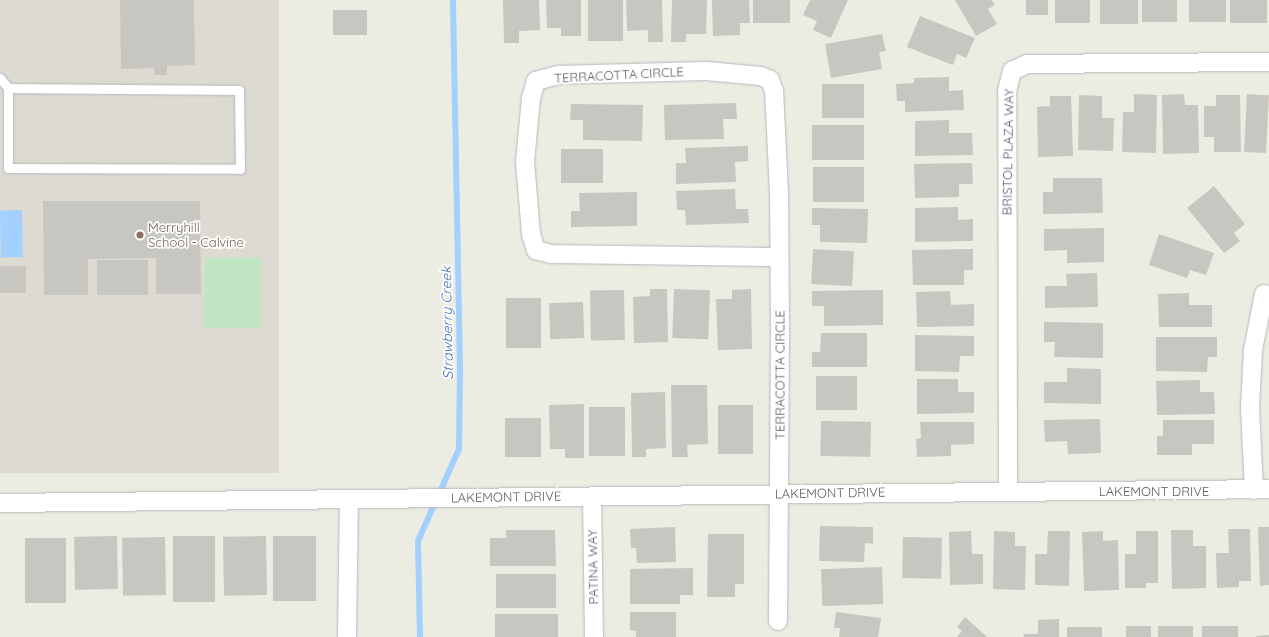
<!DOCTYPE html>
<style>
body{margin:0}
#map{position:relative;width:1269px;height:637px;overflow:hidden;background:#edece3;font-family:Quicksand,sans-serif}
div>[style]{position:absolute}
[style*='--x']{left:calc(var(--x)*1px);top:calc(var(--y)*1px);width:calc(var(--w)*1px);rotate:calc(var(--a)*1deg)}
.education>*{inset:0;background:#dddbd1;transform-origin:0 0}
.green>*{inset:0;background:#bfe5c2;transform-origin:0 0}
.water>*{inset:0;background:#a3d0fd;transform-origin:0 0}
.stream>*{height:6px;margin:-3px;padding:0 3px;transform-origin:3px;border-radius:3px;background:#a3d0fd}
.building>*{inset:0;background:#c8c6c0;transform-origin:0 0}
.roads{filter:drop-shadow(0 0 1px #b5b8bd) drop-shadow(0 0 1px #b5b8bd)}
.service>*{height:9px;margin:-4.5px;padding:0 4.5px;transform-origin:4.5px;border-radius:4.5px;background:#fff}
.minor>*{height:18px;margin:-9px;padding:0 9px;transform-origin:9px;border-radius:9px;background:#fff}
.dots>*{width:11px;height:11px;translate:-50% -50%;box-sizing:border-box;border:2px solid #fff;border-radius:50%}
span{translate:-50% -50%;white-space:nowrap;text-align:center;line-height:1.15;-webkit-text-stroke:3.5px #fff;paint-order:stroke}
.street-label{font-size:13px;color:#5b5e63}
.education-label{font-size:13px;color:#785e54}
.left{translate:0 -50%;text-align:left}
.water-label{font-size:14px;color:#4374b7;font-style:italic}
</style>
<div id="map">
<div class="education">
<i style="left:0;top:0;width:279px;height:473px"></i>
</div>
<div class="green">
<i style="left:205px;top:258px;width:55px;height:70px"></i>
</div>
<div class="water">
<i style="left:22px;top:210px;width:47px;height:22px;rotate:89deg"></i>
</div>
<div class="stream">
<i style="--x:420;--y:637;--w:96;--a:-91.2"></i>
<i style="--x:418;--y:541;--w:101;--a:-66"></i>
<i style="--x:459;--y:449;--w:80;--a:-89.3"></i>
<i style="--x:460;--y:369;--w:369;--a:-91.1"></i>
</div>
<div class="building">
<i style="clip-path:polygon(120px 0,194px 0,195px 65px,167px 66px,167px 75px,154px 75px,154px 68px,121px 69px)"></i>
<i style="clip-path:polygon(503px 0,539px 0,540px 30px,519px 31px,519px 43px,504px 43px)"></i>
<i style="clip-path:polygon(546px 0,581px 0,581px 36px,561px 36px,561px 28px,547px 28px)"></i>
<i style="left:588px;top:0;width:35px;height:41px"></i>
<i style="clip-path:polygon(626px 0,662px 0,663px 42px,648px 42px,648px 30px,627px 31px)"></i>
<i style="clip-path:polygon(672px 0,707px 0,706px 34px,686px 34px,686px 42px,671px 42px)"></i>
<i style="clip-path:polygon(712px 0,749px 0,750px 23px,740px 23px,740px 35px,713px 36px)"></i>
<i style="left:753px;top:0;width:37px;height:23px"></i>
<i style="clip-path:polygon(810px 0,848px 0,831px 38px,813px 30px,817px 21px,803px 15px)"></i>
<i style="clip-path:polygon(955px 0,992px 0,995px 5px,988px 9px,997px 24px,976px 36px)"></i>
<i style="left:1026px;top:0;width:22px;height:15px"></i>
<i style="left:1055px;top:0;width:35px;height:23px"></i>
<i style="left:1100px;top:0;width:38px;height:24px"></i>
<i style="left:1142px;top:0;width:35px;height:22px"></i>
<i style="left:1189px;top:0;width:37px;height:22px"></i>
<i style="left:1230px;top:0;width:37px;height:23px"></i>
<i style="left:333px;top:10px;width:34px;height:25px"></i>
<i style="clip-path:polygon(920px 16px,975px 38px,966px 58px,957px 54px,953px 65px,907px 47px)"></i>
<i style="clip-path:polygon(882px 34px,886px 51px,879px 52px,882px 69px,831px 78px,825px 44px)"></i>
<i style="clip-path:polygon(949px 77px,949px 91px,963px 90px,964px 110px,905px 112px,905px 101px,897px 101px,896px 84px,914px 83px,914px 78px)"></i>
<i style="left:822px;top:84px;width:42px;height:34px"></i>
<i style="clip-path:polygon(1134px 94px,1157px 95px,1156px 153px,1122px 152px,1123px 112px,1134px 112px)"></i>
<i style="clip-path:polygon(1184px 94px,1185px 105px,1198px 105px,1199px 153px,1163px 154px,1162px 95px)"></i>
<i style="left:1247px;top:94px;width:22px;height:58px;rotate:3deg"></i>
<i style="clip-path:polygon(1079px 95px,1102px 96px,1102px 118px,1114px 118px,1113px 151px,1078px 150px)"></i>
<i style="clip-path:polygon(1216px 95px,1240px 95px,1241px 152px,1214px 152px,1214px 137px,1204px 137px,1204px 106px,1216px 106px)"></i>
<i style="clip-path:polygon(1050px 96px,1071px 96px,1073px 156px,1038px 157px,1037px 107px,1050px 106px)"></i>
<i style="clip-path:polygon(736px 103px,737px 119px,723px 119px,724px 139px,665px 140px,664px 105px)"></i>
<i style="clip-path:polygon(571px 104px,643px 105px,642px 141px,583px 140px,583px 120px,570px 120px)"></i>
<i style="clip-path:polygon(949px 120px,949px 133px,972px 133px,973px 155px,915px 156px,915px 121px)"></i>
<i style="left:812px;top:125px;width:52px;height:35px"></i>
<i style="clip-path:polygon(748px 146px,748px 161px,735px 162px,736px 182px,676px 184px,676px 163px,686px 163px,685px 148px)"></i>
<i style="left:561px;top:149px;width:42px;height:34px"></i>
<i style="clip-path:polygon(972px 163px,973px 184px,959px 184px,959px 197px,915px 198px,914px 164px)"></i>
<i style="left:813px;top:167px;width:51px;height:35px"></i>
<i style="clip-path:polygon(1053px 178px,1102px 178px,1103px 213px,1043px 214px,1043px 192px,1053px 192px)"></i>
<i style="clip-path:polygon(1214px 186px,1245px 224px,1234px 233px,1240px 241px,1224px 253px,1187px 208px)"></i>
<i style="clip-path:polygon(735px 189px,736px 209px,748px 209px,749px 223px,686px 225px,685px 210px,677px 210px,676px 191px)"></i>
<i style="clip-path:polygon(637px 192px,637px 226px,571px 227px,571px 211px,580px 211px,579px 193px)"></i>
<i style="clip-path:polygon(43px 201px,200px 201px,201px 294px,156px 294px,156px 258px,88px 259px,88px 295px,44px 295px)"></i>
<i style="clip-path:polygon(958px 207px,958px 220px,973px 219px,973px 241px,915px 242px,915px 208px)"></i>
<i style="clip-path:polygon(812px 208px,868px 209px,867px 243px,820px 242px,820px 225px,812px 225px)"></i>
<i style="clip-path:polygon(1104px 228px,1104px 262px,1067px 263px,1067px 250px,1044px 251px,1044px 229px)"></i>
<i style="clip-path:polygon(1159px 234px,1214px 253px,1206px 275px,1190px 270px,1187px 278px,1149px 265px)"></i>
<i style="left:813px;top:249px;width:41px;height:35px;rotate:3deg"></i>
<i style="clip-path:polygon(973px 249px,973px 270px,964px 270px,964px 285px,913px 285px,912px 250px)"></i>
<i style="left:97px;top:260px;width:51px;height:35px"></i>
<i style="left:0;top:266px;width:26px;height:27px"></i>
<i style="clip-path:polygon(1097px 273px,1098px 307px,1045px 308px,1045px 286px,1067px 286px,1066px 274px)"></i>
<i style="clip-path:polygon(650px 289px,667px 289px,668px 342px,634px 343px,633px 297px,650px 296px)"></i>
<i style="left:674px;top:289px;width:36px;height:49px;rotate:2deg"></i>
<i style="clip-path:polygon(751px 289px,752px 349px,718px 350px,716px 299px,732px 299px,732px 290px)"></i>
<i style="left:624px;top:290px;width:50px;height:34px;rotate:89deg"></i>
<i style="clip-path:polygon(883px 290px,883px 325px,824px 326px,824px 306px,812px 306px,812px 291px)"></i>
<i style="clip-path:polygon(950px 291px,951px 305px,974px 304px,974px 326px,917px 327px,916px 292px)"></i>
<i style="clip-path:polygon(1189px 293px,1189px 305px,1212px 305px,1212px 327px,1159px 327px,1158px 294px)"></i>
<i style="left:506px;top:298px;width:35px;height:50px"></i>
<i style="left:583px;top:302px;width:36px;height:34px;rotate:88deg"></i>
<i style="clip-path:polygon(1044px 322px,1103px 323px,1103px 358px,1054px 357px,1055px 342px,1044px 342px)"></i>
<i style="clip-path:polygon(821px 333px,867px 333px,867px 367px,812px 367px,812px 352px,820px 352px)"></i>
<i style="clip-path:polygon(915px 335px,974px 336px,974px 356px,960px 356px,959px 372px,915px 371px)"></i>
<i style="clip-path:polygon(1156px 337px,1217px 337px,1217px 357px,1208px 357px,1207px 372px,1156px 371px)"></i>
<i style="clip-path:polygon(1067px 368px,1101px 369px,1101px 404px,1044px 403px,1044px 382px,1067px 382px)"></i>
<i style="left:816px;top:376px;width:41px;height:34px"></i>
<i style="clip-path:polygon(917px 379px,958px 379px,958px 392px,974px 392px,974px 413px,917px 414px)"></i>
<i style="clip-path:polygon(1200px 380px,1200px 392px,1214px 392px,1215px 414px,1157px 415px,1156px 381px)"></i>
<i style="clip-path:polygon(671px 385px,707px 385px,708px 444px,687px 445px,688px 457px,672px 457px)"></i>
<i style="clip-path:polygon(665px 392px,666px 448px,646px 449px,646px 457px,632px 457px,631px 393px)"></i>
<i style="clip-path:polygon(584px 404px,584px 458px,565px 458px,565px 449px,550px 449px,549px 405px)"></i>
<i style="left:753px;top:405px;width:49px;height:35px;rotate:90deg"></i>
<i style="left:589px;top:407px;width:36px;height:49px"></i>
<i style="left:541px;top:418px;width:39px;height:36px;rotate:90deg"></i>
<i style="clip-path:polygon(1100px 419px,1101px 453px,1068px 454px,1067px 441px,1045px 442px,1044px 420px)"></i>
<i style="clip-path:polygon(1163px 420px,1214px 420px,1214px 444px,1192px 444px,1192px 455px,1157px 455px,1157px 436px,1163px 436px)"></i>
<i style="left:821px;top:421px;width:50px;height:35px;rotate:1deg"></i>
<i style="clip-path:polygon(920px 422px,974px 422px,974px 444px,951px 445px,951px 456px,917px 457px,916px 439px,921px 438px)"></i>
<i style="clip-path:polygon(820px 526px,873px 527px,873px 544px,865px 543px,864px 562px,819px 561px)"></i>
<i style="clip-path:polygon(675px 527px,676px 562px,637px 563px,636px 548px,631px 548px,630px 529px)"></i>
<i style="clip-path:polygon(1258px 527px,1269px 527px,1269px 585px,1260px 586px)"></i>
<i style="clip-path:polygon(1228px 529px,1250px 529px,1251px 581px,1239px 581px,1239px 587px,1217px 588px,1216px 553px,1229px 553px)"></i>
<i style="clip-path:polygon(506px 530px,555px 530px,556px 566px,490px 566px,490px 538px,506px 538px)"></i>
<i style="clip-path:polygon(1171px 530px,1193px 530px,1193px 546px,1206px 546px,1206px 588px,1172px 589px)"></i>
<i style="clip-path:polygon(971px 531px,972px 554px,983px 554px,983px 584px,950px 585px,949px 532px)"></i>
<i style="clip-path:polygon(994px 531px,1015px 532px,1015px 546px,1026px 546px,1025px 590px,993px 589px)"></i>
<i style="clip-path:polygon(1048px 531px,1070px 531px,1069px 586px,1035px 585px,1035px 554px,1047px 554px)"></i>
<i style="clip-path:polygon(1103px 531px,1103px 541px,1118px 540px,1119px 590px,1084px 591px,1082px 532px)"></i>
<i style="clip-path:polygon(1136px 531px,1158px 531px,1158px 583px,1146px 583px,1146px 588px,1125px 588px,1125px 554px,1136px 554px)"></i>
<i style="clip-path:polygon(708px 534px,744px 534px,744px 584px,735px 584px,735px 597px,707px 597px)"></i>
<i style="left:117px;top:536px;width:53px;height:43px;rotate:89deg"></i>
<i style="left:173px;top:536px;width:42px;height:66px"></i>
<i style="left:266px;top:536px;width:59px;height:43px;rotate:89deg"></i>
<i style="left:273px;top:536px;width:43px;height:65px"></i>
<i style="left:165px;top:537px;width:58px;height:43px;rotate:89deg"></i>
<i style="left:903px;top:537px;width:39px;height:41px;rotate:1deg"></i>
<i style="left:25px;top:538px;width:41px;height:65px"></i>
<i style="left:882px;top:567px;width:37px;height:61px;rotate:88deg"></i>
<i style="clip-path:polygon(693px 568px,693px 595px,680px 595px,680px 604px,630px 604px,630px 569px)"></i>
<i style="left:556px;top:574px;width:34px;height:60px;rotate:90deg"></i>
<i style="clip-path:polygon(630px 612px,676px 612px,676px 637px,636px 637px,636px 631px,630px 630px)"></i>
<i style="clip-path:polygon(836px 612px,881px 618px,878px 637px,839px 637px,840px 628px,834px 628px)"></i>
<i style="left:495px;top:614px;width:63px;height:23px"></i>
<i style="clip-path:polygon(965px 617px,987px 637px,957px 637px,962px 631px,957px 627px)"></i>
<i style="clip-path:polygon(1059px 619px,1059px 637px,1024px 637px,1023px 634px,1038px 634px,1038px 620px)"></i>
<i style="left:1126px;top:626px;width:25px;height:11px"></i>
<i style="left:1193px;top:626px;width:11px;height:35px;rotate:90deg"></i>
<i style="left:1202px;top:626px;width:36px;height:11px"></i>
<i style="left:1067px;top:627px;width:35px;height:10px"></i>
<i style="clip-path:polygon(1269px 635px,1269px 637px,1256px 637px,1256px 636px)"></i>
</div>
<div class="roads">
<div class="service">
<i style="--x:0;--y:78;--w:13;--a:51"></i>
<i style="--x:8;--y:88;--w:80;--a:90"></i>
<i style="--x:8;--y:168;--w:232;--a:0.2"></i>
<i style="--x:240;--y:169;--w:79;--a:-90.7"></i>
<i style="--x:239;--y:90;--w:231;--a:-179.5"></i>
</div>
<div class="minor">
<i style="--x:1254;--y:490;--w:83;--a:-92.8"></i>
<i style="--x:1250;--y:407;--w:57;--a:-87"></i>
<i style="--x:1253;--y:350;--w:57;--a:-78.9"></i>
<i style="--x:1008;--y:491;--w:400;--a:-90.1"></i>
<i style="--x:1007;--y:91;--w:21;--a:-76"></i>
<i style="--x:1012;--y:71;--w:17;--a:-25"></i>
<i style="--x:1027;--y:64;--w:242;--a:-0.5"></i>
<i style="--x:592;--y:496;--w:141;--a:89.2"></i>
<i style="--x:0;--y:503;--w:1269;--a:-0.63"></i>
<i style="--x:778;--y:621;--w:295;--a:-89.6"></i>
<i style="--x:780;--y:326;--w:134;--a:-90.4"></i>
<i style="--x:779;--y:192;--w:101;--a:-92.8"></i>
<i style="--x:774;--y:91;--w:12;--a:-110"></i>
<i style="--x:770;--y:80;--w:10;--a:-156"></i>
<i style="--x:761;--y:76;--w:55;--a:-174.8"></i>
<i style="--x:706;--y:71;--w:148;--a:178.5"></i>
<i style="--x:558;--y:75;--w:23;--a:165"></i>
<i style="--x:536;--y:81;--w:18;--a:106"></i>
<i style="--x:531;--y:98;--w:64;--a:95.4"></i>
<i style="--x:525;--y:162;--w:72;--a:85.2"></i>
<i style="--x:531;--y:234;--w:17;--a:73"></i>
<i style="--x:536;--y:250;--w:16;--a:15"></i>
<i style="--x:551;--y:254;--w:228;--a:0.8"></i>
<i style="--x:347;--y:637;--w:136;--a:-89.2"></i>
</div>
</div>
<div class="dots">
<i style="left:140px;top:235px;background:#8d6e63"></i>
</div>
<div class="street-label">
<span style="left:619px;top:75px;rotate:-3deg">TERRACOTTA CIRCLE</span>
<span style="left:1008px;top:152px;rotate:-89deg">BRISTOL PLAZA WAY</span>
<span style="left:780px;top:375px;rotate:-90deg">TERRACOTTA CIRCLE</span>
<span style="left:1154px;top:491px">LAKEMONT DRIVE</span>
<span style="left:830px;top:493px;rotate:-1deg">LAKEMONT DRIVE</span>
<span style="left:506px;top:497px;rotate:-1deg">LAKEMONT DRIVE</span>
<span style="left:593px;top:567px;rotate:-91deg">PATINA WAY</span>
</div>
<div class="education-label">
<span class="left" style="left:148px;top:235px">Merryhill<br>School - Calvine</span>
</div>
<div class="water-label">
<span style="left:447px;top:323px;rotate:-91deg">Strawberry Creek</span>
</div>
</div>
